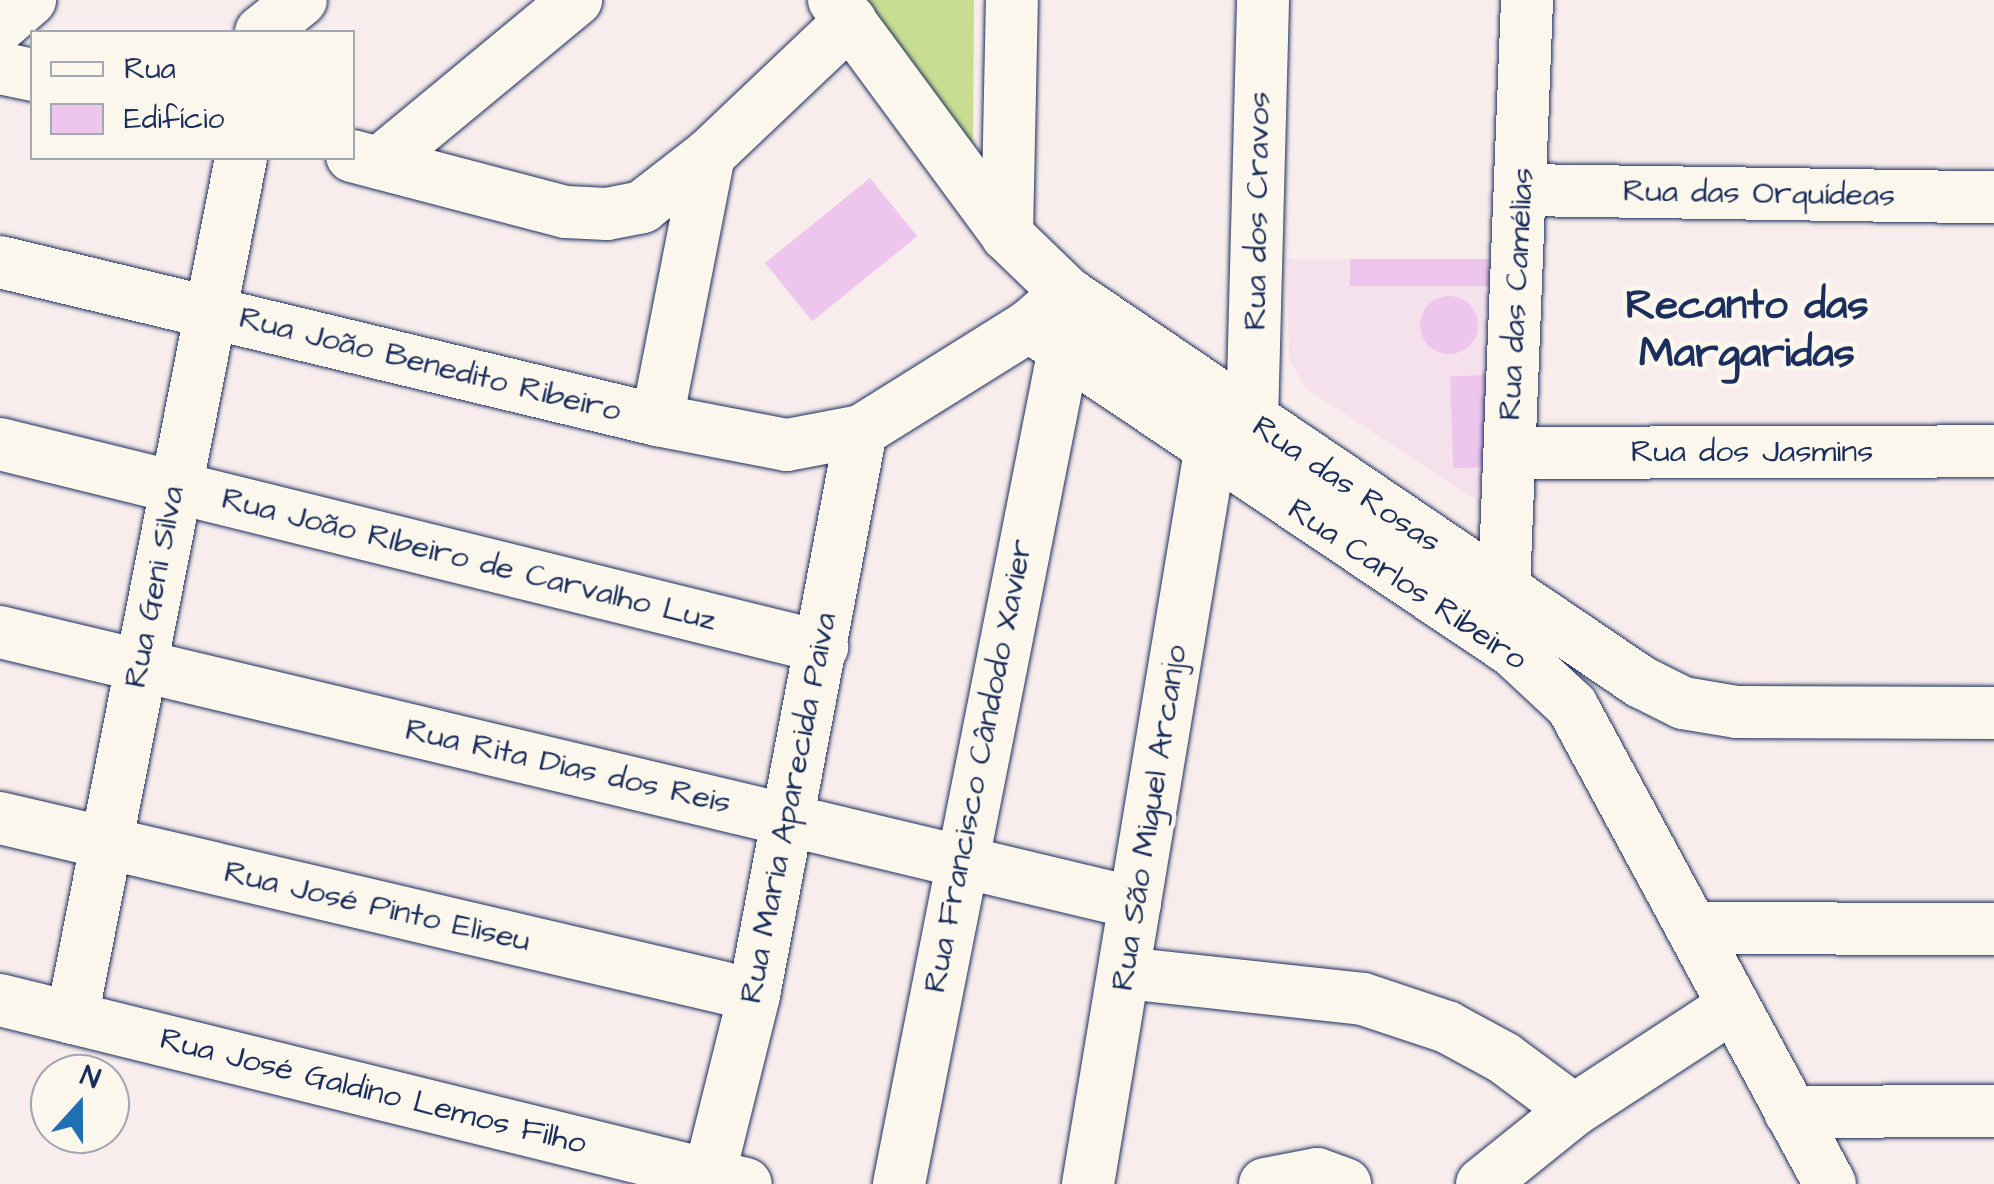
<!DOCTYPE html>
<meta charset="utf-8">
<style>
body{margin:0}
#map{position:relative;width:1994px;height:1184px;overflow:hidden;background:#f8edec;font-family:"Architects Daughter",sans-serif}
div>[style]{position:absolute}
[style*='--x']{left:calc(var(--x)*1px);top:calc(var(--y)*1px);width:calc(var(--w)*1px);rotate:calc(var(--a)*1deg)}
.built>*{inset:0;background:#f5e1ec}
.green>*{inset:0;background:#c9dd92}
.building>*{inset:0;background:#edc5ed;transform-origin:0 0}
.round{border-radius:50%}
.roads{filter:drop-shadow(0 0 2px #1b2f5e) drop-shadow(0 0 2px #1b2f5e)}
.minor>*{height:52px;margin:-26px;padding:0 26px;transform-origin:26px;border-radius:26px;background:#fbf7ec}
span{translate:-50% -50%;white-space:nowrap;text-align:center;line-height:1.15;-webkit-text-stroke:9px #fbf7ec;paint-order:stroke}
.street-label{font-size:32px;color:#1b2f5e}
.district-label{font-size:42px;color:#1b2f5e;font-weight:700}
.legend{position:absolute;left:30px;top:30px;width:325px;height:130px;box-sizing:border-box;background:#fbf7ec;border:2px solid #a1a7b3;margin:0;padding:12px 18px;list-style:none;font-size:30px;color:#1b2f5e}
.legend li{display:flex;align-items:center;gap:20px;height:50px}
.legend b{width:50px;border:2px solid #a1a7b3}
.north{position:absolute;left:30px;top:1054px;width:100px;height:100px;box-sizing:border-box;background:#fbf7ec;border:2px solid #a1a7b3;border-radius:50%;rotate:21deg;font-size:28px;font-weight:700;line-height:40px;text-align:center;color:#1b2f5e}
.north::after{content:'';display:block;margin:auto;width:35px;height:45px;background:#1f6fb2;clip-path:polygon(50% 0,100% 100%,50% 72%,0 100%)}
</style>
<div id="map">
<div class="built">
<i style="clip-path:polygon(1287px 259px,1491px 260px,1496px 513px,1305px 388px,1289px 359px)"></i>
</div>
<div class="green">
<i style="clip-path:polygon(858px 0,974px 0,973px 155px)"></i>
</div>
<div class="building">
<i style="left:870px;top:178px;width:75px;height:135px;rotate:51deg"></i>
<i style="left:1350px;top:259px;width:141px;height:27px"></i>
<i class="round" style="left:1420px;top:296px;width:58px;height:58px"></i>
<i style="left:1486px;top:375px;width:92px;height:36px;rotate:88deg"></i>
</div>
<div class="roads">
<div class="minor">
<i style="--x:834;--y:0;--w:292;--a:53.6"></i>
<i style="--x:1007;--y:235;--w:83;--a:44"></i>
<i style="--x:1067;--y:293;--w:693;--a:34.13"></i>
<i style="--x:1641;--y:682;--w:47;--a:26.6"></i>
<i style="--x:1683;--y:703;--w:55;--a:9.5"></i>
<i style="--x:1737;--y:712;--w:257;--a:0.2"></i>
<i style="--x:0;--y:26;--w:40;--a:-41"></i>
<i style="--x:261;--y:32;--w:51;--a:-38.7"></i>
<i style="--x:0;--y:68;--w:33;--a:12"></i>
<i style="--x:352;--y:156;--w:221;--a:14.7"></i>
<i style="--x:566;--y:212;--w:41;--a:2.8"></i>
<i style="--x:607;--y:214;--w:36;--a:-11"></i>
<i style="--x:642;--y:207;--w:85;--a:-37.8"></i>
<i style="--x:379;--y:163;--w:256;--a:-39.6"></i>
<i style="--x:1523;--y:190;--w:471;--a:0.9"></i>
<i style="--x:1007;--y:235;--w:235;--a:-88.8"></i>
<i style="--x:0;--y:262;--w:676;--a:13.52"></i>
<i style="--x:657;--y:420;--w:132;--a:10.9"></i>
<i style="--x:787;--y:445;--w:75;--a:-10.7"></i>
<i style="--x:861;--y:431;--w:198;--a:-32"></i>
<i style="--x:1067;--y:293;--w:50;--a:139"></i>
<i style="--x:1029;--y:326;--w:583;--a:33.88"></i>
<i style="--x:1513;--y:651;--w:81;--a:43"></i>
<i style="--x:1572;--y:706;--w:543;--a:61.64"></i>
<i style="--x:657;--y:420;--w:270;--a:-78.9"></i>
<i style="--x:709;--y:155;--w:195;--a:-43.5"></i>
<i style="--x:1252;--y:422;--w:422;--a:-88.5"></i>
<i style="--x:0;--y:444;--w:847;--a:13.87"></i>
<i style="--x:1510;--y:453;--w:484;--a:-0.2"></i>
<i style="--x:1504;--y:589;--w:589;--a:-87.76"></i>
<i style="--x:0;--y:632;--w:1167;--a:13.43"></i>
<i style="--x:0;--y:818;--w:774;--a:13.21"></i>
<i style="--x:1692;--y:928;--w:302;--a:0.2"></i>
<i style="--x:1125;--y:973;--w:239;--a:6.2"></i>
<i style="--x:1363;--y:999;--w:89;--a:18.4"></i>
<i style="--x:1447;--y:1027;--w:65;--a:28.5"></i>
<i style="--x:1504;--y:1058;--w:87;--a:36.6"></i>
<i style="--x:0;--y:1000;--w:768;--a:13.86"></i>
<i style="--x:72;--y:1018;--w:876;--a:-78.88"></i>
<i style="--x:1790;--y:1112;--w:204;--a:-0.3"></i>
<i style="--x:707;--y:1184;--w:195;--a:-76"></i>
<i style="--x:754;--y:995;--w:574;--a:-79.26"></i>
<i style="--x:899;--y:1184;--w:851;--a:-78.82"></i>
<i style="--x:1088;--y:1184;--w:742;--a:-80.54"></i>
<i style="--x:1265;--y:1184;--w:53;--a:-10.9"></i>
<i style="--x:1317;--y:1174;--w:30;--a:20"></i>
<i style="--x:1482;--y:1184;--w:118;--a:-38.8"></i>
<i style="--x:1574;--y:1110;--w:189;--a:-33.1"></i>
</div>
</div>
<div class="street-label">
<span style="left:1759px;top:194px;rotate:1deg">Rua das Orquídeas</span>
<span style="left:1258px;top:211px;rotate:-89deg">Rua dos Cravos</span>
<span style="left:1517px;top:294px;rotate:-87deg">Rua das Camélias</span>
<span style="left:430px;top:365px;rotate:14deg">Rua João Benedito Ribeiro</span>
<span style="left:1752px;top:452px">Rua dos Jasmins</span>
<span style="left:1346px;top:485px;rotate:34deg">Rua das Rosas</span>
<span style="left:469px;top:560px;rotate:14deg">Rua João RIbeiro de Carvalho Luz</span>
<span style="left:1407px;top:585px;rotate:34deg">Rua Carlos Ribeiro</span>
<span style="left:155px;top:587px;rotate:-79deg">Rua Geni Silva</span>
<span style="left:979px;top:766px;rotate:-79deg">Rua Francisco Cândodo Xavier</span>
<span style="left:568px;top:767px;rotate:13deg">Rua Rita Dias dos Reis</span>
<span style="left:789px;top:808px;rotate:-79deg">Rua Maria Aparecida Paiva</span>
<span style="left:1150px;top:818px;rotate:-81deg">Rua São Miguel Arcanjo</span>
<span style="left:377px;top:907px;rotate:13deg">Rua José Pinto Eliseu</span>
<span style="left:373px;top:1092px;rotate:14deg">Rua José Galdino Lemos Filho</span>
</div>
<div class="district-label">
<span style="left:1747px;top:330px">Recanto das<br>Margaridas</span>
</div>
<ul class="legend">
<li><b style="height:12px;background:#fbf7ec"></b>Rua</li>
<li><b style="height:28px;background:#edc5ed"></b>Edifício</li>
</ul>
<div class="north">N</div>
</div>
